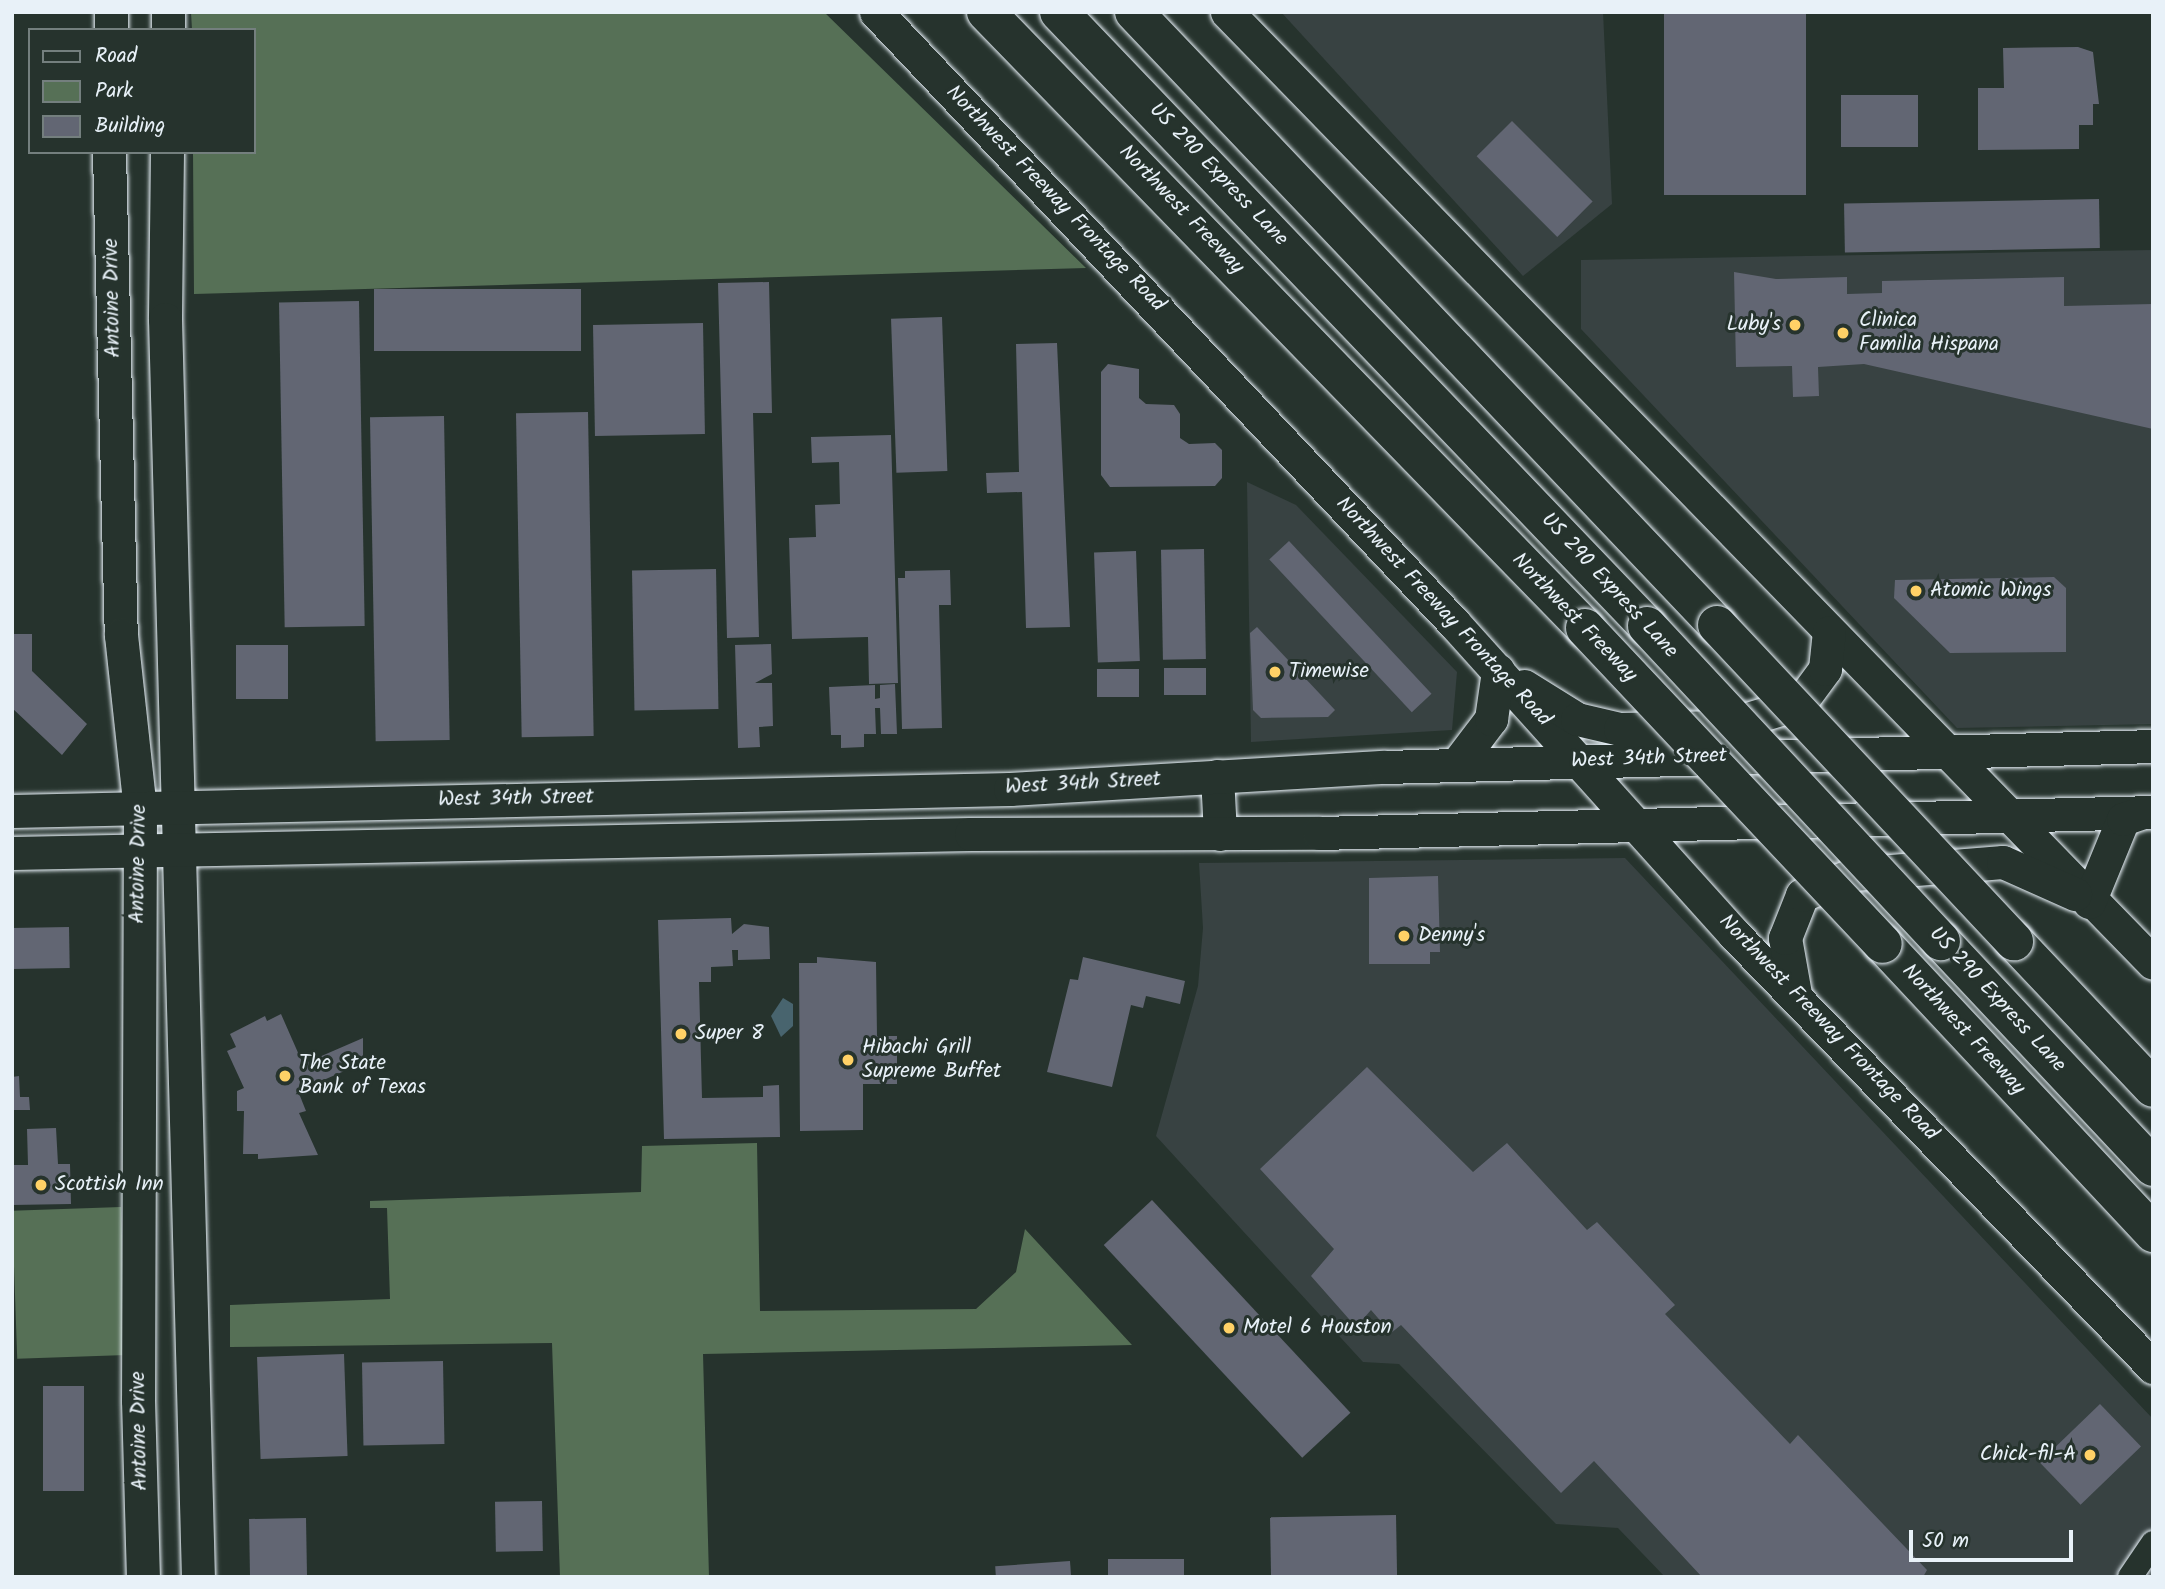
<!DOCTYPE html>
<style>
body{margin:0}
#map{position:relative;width:2165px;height:1589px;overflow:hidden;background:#26332d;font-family:Kalam,sans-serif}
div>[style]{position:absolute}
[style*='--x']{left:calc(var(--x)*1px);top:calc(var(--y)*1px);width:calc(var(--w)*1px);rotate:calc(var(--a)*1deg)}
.built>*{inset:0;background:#384242}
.green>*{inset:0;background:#567056;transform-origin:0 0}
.water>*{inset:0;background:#48646e}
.building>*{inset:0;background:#626673;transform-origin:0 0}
.roads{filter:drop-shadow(0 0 2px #e8f1f8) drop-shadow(0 0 2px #e8f1f8)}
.street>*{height:24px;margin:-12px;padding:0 12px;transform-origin:12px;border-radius:12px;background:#26332d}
.secondary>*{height:33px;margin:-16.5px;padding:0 16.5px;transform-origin:16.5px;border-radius:16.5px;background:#26332d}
.highway>*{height:38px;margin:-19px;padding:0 19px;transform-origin:19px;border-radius:19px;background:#26332d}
.bridges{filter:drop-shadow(0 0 2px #e8f1f8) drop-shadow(0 0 2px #e8f1f8)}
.highway-bridge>*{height:38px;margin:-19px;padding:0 19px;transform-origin:19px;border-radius:19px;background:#26332d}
.dots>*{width:19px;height:19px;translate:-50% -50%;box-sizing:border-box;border:4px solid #26332d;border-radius:50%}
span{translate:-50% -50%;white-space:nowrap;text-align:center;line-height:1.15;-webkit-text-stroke:6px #26332d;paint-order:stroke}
.street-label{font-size:21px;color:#e8f1f8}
.poi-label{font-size:21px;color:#e8f1f8}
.left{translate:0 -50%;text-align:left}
.right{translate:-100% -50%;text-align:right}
.frame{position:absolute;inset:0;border:14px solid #e8f1f8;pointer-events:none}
.legend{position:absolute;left:28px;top:28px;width:228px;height:126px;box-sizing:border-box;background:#26332d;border:2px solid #747f7e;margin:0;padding:9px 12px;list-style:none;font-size:21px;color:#e8f1f8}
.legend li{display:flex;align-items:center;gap:14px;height:35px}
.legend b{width:35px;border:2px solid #747f7e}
.scale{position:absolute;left:1909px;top:1530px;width:164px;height:32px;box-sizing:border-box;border:4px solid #e8f1f8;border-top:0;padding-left:9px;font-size:21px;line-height:24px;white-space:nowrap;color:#e8f1f8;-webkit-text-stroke:5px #26332d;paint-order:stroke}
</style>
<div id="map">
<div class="built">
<i style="clip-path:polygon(1281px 12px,1603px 12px,1612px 204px,1523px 276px)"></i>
<i style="clip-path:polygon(2153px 250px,2153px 724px,1957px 728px,1581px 329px,1581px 260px)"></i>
<i style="clip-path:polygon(1247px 482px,1296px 505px,1457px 672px,1452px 730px,1251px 742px)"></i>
<i style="clip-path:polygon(1625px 858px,2153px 1419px,2153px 1577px,1665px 1577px,1618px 1528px,1556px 1524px,1399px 1364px,1363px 1362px,1156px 1136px,1198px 986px,1203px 928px,1199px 863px)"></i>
</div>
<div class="green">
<i style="clip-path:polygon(191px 12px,824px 12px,1086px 268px,194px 294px,193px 152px,254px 152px,254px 30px,192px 30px)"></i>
<i style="clip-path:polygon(757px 1143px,760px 1311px,976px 1309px,1016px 1272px,1025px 1229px,1132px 1345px,703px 1354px,709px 1577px,560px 1577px,552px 1343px,230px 1347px,230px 1305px,390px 1299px,387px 1208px,370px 1208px,370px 1201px,641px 1192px,642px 1146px)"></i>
<i style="left:121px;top:1207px;width:148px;height:109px;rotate:88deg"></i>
</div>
<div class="water">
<i style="clip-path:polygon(783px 998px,793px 1004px,793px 1026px,781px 1037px,771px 1016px)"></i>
</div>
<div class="building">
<i style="left:1664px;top:12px;width:142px;height:183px"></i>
<i style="clip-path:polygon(2003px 48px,2078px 47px,2093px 52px,2099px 104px,2093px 104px,2093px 125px,2079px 125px,2079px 149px,1978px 150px,1978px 88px,2004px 88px)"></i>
<i style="left:1918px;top:95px;width:52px;height:77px;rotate:90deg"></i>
<i style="left:1512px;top:121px;width:114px;height:50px;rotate:45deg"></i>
<i style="left:2099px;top:199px;width:49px;height:255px;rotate:89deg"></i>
<i style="clip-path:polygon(1734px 272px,1776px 279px,1847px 277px,1847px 294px,1882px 293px,1882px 281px,2064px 277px,2064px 306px,2153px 304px,2153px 429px,1864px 364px,1818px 367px,1819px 396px,1793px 397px,1792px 366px,1736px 367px)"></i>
<i style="clip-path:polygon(769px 282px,772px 413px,753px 413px,759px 637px,727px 638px,718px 283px)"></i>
<i style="left:581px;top:289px;width:62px;height:207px;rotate:90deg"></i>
<i style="left:359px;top:301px;width:325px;height:80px;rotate:89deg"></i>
<i style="left:942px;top:317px;width:154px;height:51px;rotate:88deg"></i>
<i style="left:703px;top:323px;width:111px;height:110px;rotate:89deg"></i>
<i style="clip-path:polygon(1057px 343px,1070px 627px,1026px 628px,1022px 492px,987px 493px,986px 473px,1019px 472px,1016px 344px)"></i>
<i style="clip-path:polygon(1108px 364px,1139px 369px,1139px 398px,1146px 404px,1174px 405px,1180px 414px,1180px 438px,1189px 444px,1215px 443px,1222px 450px,1222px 478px,1215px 486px,1110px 487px,1101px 475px,1101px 372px)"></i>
<i style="left:588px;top:412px;width:324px;height:72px;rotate:89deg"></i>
<i style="left:444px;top:416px;width:324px;height:74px;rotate:89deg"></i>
<i style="clip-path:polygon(891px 435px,898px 683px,869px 684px,868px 637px,792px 639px,789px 538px,816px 537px,815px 505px,840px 504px,839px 462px,812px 463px,811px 437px)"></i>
<i style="left:1289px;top:541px;width:209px;height:27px;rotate:47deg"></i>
<i style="left:1204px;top:549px;width:110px;height:43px;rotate:89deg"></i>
<i style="left:1136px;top:551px;width:110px;height:42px;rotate:88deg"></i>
<i style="left:716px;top:569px;width:140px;height:84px;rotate:89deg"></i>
<i style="clip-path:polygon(950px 570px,951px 605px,939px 605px,942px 728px,902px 729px,898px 578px,905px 578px,905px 571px)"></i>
<i style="clip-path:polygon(2054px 577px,2066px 588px,2066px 652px,1950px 653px,1894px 598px,1895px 580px)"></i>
<i style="clip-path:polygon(1257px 627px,1335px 710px,1328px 717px,1261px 718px,1253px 710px,1250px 633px)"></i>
<i style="clip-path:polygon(12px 634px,32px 634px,32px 671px,87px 724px,62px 755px,12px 708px)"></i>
<i style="clip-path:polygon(771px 644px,772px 674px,755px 683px,772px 683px,773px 726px,759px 727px,760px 747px,738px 748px,735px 645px)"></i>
<i style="left:236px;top:645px;width:52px;height:54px"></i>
<i style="left:1164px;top:668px;width:42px;height:27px"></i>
<i style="left:1139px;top:669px;width:28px;height:42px;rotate:90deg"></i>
<i style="clip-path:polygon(895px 684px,897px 734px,881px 734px,880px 708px,875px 708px,876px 734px,864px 734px,864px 747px,841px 748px,841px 735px,831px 735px,829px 687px,875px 685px,875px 699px,880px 698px,880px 685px)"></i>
<i style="clip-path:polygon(1438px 876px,1440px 952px,1430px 952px,1430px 964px,1369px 964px,1369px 878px)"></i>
<i style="clip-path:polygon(731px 918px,732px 934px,744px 924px,769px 927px,770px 959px,738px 960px,738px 950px,732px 950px,733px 966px,711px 967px,711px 982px,699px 982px,702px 1098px,763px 1097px,763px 1086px,779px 1085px,780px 1137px,664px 1139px,658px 920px)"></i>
<i style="left:69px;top:927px;width:41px;height:57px;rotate:89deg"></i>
<i style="clip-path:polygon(817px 957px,876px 962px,877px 1036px,897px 1036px,897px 1084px,863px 1084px,863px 1130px,800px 1131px,799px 963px,817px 963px)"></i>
<i style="clip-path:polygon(1083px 957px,1185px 981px,1180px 1004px,1146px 996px,1143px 1008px,1131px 1005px,1112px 1087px,1047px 1072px,1070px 979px,1078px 980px)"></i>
<i style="clip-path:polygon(281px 1014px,303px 1064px,363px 1038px,363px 1063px,298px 1091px,306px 1111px,299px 1113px,318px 1155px,258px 1159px,258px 1154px,243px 1154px,244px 1111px,237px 1111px,237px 1091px,244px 1088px,227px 1051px,236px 1047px,230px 1034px,265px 1016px,267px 1021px)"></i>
<i style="clip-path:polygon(1367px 1067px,1473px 1172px,1507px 1143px,1587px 1230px,1597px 1222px,1675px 1305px,1665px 1314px,1790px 1444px,1798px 1435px,1927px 1570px,1923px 1577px,1702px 1577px,1594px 1461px,1561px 1493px,1401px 1325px,1391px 1333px,1371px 1310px,1356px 1327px,1311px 1276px,1334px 1249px,1260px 1169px)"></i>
<i style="clip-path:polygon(19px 1076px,20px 1097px,29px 1097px,30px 1110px,12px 1110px,12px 1077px)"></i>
<i style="clip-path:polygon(56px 1128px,58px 1164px,70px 1164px,71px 1204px,12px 1205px,12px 1165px,28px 1165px,27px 1129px)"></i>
<i style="left:1152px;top:1200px;width:291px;height:66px;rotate:47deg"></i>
<i style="left:344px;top:1354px;width:102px;height:87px;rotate:88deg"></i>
<i style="left:443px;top:1361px;width:83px;height:81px;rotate:89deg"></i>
<i style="left:43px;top:1386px;width:41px;height:105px"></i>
<i style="left:2100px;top:1404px;width:59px;height:84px;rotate:46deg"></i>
<i style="left:542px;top:1501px;width:50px;height:47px;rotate:89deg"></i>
<i style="left:1396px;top:1515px;width:62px;height:126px;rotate:89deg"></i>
<i style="left:306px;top:1518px;width:58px;height:57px;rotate:89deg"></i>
<i style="left:1184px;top:1559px;width:18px;height:76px;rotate:90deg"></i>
<i style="left:1070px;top:1561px;width:16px;height:75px;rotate:86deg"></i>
</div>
<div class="roads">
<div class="street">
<i style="--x:2130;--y:1577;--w:41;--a:-55.9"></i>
</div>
<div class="secondary">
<i style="--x:168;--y:12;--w:18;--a:90"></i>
<i style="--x:876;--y:12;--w:841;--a:46.59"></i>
<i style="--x:1454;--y:623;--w:418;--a:48"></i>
<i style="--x:1734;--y:934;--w:603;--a:45.94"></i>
<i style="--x:1227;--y:12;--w:1327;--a:45.76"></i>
<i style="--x:111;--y:30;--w:18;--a:-90"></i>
<i style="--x:109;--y:152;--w:483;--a:88.6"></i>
<i style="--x:121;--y:635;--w:175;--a:83.8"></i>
<i style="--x:140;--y:809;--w:591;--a:90.19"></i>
<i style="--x:138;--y:1400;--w:177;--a:88.4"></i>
<i style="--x:167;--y:152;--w:167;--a:90.7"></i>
<i style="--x:165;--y:319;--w:1258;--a:88.5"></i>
<i style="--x:1524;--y:686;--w:62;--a:31.9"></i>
<i style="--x:1577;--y:719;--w:44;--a:13.1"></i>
<i style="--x:1620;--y:729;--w:101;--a:-1.1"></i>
<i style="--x:1721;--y:727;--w:83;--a:-16.9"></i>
<i style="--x:1800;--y:703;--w:42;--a:-53.7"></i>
<i style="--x:1825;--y:669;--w:37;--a:-84"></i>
<i style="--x:1456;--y:765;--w:58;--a:-52.7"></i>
<i style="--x:1491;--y:719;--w:49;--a:-81.7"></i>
<i style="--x:1217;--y:776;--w:58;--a:87"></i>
<i style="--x:12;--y:811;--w:998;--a:-1.26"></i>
<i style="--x:1010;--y:789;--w:375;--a:-3.4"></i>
<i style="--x:1384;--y:767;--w:769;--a:-1.56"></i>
<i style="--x:12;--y:853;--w:959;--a:-1.14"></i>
<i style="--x:971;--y:834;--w:348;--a:-0.2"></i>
<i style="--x:1319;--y:833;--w:834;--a:-1.44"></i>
<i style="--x:2089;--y:902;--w:90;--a:-67.7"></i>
<i style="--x:2123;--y:819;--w:21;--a:-19"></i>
<i style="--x:1795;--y:994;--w:57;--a:-100.1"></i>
<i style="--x:1785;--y:938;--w:46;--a:-68.4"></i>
<i style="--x:1802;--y:895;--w:56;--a:-22"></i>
<i style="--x:1854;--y:874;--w:149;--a:-4.6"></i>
<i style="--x:2003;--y:862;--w:79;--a:24"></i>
</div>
<div class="highway">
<i style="--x:986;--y:12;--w:859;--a:45.8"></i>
<i style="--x:1059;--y:12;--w:850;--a:46.24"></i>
<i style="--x:1134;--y:12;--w:846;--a:46.44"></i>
<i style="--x:1941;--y:941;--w:310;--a:46.8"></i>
<i style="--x:2014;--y:941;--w:202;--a:46.6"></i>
<i style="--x:1883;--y:944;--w:396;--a:46.9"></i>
</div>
</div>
<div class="bridges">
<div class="highway-bridge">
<i style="--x:1717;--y:625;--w:434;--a:46.8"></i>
<i style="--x:1647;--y:626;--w:431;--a:47"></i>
<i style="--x:1585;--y:628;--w:434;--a:46.7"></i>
</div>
</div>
<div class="dots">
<i style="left:1795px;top:325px;background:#ffd166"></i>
<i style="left:1843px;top:333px;background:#ffd166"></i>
<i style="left:1916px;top:591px;background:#ffd166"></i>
<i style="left:1275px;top:672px;background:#ffd166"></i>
<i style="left:1404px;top:936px;background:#ffd166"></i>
<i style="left:681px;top:1034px;background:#ffd166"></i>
<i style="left:848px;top:1060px;background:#ffd166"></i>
<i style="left:285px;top:1076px;background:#ffd166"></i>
<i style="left:41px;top:1185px;background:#ffd166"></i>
<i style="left:1229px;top:1328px;background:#ffd166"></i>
<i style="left:2090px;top:1455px;background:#ffd166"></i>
</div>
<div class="street-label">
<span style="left:1218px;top:175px;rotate:46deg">US 290 Express Lane</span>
<span style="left:1055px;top:199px;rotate:46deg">Northwest Freeway Frontage Road</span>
<span style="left:1181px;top:210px;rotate:46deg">Northwest Freeway</span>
<span style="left:113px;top:298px;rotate:-91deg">Antoine Drive</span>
<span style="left:1609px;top:586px;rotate:47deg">US 290 Express Lane</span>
<span style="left:1443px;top:612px;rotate:47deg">Northwest Freeway Frontage Road</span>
<span style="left:1574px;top:618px;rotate:46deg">Northwest Freeway</span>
<span style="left:1649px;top:759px;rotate:-2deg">West 34th Street</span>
<span style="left:1083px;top:784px;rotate:-3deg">West 34th Street</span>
<span style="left:516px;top:799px;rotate:-1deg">West 34th Street</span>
<span style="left:139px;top:864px;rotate:-89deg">Antoine Drive</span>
<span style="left:1997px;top:1000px;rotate:47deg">US 290 Express Lane</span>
<span style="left:1828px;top:1028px;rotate:46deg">Northwest Freeway Frontage Road</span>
<span style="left:1963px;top:1030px;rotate:47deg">Northwest Freeway</span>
<span style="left:140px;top:1431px;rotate:-91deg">Antoine Drive</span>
</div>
<div class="poi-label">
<span class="left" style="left:1859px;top:333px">Clinica<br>Familia Hispana</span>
<span class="right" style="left:1781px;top:325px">Luby's</span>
<span class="left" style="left:1930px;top:591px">Atomic Wings</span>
<span class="left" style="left:1289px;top:672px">Timewise</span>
<span class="left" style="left:1418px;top:936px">Denny's</span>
<span class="left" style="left:695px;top:1034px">Super 8</span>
<span class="left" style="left:862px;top:1060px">Hibachi Grill<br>Supreme Buffet</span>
<span class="left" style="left:299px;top:1076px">The State<br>Bank of Texas</span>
<span class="left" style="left:55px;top:1185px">Scottish Inn</span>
<span class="left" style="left:1243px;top:1328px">Motel 6 Houston</span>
<span class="right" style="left:2076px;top:1455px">Chick-fil-A</span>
</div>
<div class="frame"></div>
<ul class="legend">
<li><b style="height:9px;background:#26332d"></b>Road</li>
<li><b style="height:19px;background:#567056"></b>Park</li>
<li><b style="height:19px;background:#626673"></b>Building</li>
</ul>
<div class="scale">50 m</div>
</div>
